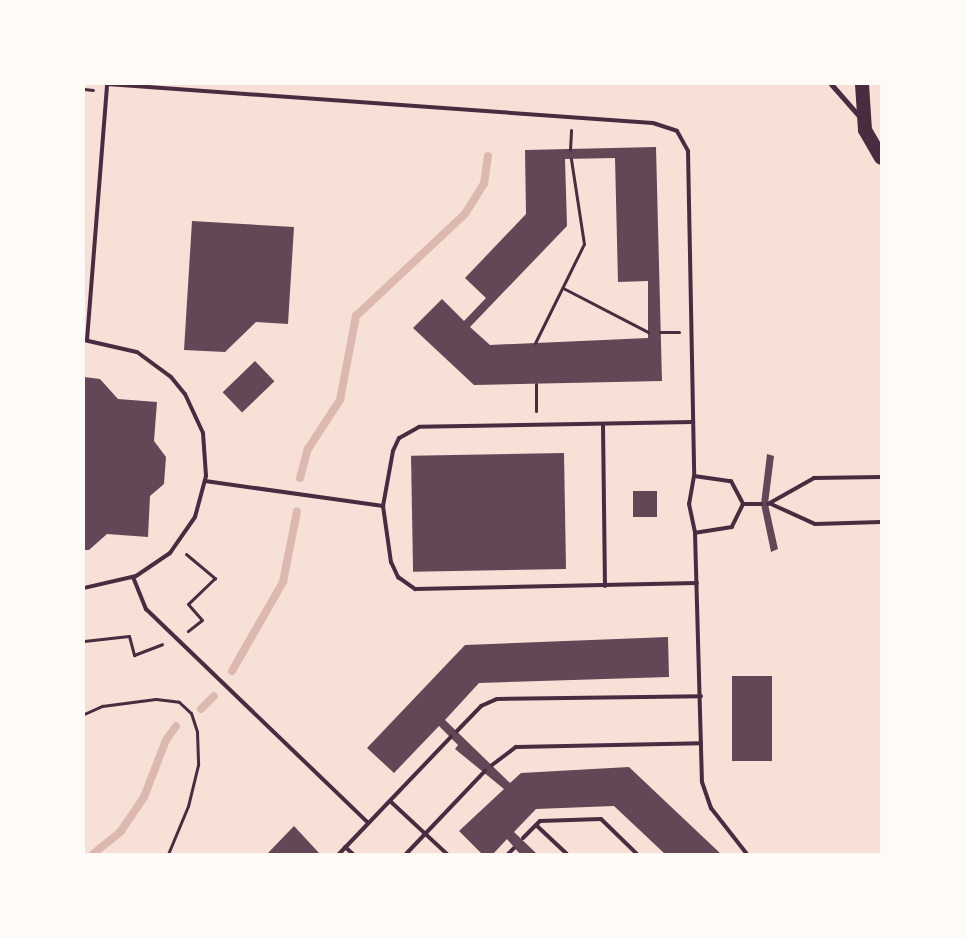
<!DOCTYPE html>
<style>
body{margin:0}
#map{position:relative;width:965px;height:938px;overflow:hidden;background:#f7e1d7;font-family:Poppins,sans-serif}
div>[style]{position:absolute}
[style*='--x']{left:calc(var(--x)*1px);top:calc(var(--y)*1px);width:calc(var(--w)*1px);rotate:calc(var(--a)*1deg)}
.stream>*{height:8px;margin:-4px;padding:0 4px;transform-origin:4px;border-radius:4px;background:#dcb8b0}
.building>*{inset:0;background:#644757;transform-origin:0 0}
.path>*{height:3px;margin:-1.5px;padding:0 1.5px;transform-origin:1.5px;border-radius:1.5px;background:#4a2c40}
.service>*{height:4px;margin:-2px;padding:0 2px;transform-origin:2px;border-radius:2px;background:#4a2c40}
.minor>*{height:5px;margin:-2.5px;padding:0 2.5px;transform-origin:2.5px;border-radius:2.5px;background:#4a2c40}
.trunk>*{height:14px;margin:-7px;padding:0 7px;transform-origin:7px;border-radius:7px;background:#4a2c40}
span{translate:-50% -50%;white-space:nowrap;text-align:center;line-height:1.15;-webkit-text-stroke:5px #fffaf5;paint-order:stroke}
.frame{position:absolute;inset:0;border:85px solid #fffaf5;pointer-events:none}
</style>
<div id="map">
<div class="stream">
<i style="--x:300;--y:478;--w:30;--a:-75"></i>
<i style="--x:308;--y:449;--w:59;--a:-56.9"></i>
<i style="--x:340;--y:400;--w:86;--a:-79.2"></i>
<i style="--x:356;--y:316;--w:149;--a:-43.1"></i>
<i style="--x:465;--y:214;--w:36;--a:-58"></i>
<i style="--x:484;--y:184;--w:28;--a:-82"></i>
<i style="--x:232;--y:671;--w:103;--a:-60.2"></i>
<i style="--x:283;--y:582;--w:72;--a:-78.8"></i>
<i style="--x:201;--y:709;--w:18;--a:-45"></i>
<i style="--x:93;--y:854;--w:36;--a:-39"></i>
<i style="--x:121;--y:831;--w:41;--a:-55.9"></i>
<i style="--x:144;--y:797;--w:61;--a:-68.9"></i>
<i style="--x:166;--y:740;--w:17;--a:-54"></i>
</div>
<div class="building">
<i style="clip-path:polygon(evenodd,656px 147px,662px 381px,474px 385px,413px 328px,442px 299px,464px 321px,486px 298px,465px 278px,526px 214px,525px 150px,656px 147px,615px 158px,618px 282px,648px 281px,648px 338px,490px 345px,470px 327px,567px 226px,565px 159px,615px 158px)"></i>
<i style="clip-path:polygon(192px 221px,294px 227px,288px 324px,256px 322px,225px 352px,184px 350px)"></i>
<i style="left:255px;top:361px;width:28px;height:45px;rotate:46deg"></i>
<i style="clip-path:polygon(84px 377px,100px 379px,118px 399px,157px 402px,154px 441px,166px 457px,164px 484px,150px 496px,148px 537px,107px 534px,89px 550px,84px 550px)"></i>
<i style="left:564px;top:453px;width:116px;height:153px;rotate:89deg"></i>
<i style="clip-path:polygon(767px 454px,774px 456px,768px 504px,778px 549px,771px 552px,761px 504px)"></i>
<i style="left:633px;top:491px;width:24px;height:26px"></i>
<i style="clip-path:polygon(668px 637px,669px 677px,479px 683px,445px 720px,510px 783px,521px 773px,629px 767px,721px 854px,665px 854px,614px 806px,536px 809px,514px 832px,537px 854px,520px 854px,507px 839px,493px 854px,482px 854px,459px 831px,504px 789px,455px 749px,458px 745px,439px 726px,394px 773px,367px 748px,465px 645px)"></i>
<i style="left:732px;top:676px;width:40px;height:85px"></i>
<i style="clip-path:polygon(294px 826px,320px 854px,267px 854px)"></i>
</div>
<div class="path">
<i style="--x:84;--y:89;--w:9;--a:6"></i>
<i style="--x:570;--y:150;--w:20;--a:-87"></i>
<i style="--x:563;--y:288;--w:96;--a:27.4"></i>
<i style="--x:660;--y:332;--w:19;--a:0"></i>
<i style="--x:535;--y:343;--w:110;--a:-63.7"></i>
<i style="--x:584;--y:244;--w:86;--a:-98.7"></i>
<i style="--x:536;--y:384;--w:27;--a:90"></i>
<i style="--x:186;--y:554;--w:38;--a:40"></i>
<i style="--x:215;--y:578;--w:37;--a:136"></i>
<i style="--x:188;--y:604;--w:21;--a:49"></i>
<i style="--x:202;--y:620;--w:18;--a:142"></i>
<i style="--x:84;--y:641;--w:45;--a:-6.3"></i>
<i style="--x:129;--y:636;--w:20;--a:75"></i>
<i style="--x:134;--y:655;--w:30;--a:-21"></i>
<i style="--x:84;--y:714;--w:20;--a:-24"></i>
<i style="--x:102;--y:706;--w:54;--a:-7.4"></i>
<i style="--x:156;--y:699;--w:23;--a:7"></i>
<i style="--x:179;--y:702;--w:16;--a:43"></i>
<i style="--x:191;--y:713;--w:20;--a:72"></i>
<i style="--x:197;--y:732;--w:33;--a:88"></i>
<i style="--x:198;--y:765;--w:42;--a:103.7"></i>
<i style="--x:188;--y:806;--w:52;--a:112.6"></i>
</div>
<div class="service">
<i style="--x:107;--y:84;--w:547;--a:4.09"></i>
<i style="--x:653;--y:123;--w:25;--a:18"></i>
<i style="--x:677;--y:131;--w:23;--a:61"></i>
<i style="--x:688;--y:151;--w:325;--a:88.9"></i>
<i style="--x:694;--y:476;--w:28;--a:100"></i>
<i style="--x:689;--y:504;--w:30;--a:78"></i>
<i style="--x:695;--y:533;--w:249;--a:88.4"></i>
<i style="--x:702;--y:782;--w:28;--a:71"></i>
<i style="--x:711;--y:808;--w:58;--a:52"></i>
<i style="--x:84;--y:340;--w:54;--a:12.8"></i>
<i style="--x:137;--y:352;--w:42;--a:36.3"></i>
<i style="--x:171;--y:377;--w:22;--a:51"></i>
<i style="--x:185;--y:394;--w:43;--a:65.2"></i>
<i style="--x:203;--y:433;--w:43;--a:86"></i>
<i style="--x:206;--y:476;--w:42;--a:105"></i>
<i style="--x:195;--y:517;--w:44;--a:124.8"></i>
<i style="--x:170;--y:553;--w:41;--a:145.9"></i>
<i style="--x:136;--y:576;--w:53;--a:167"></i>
<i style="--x:87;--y:340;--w:257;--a:-85.5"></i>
<i style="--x:693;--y:422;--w:274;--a:179"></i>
<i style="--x:419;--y:427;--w:23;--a:151"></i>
<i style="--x:399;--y:438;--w:14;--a:115"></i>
<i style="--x:393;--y:451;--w:56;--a:100.3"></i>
<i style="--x:383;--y:506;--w:57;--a:81.9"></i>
<i style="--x:391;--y:562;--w:17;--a:65"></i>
<i style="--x:398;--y:577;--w:21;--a:35"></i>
<i style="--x:415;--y:589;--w:282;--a:-1.2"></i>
<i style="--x:603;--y:424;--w:162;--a:89.3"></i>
<i style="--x:694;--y:476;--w:37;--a:8"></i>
<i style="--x:731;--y:481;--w:26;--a:62"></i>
<i style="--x:743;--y:504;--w:25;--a:116"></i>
<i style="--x:732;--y:527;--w:37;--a:171"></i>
<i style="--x:205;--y:481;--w:180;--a:8"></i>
<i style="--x:743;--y:504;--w:18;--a:0"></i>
<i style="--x:768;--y:504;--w:53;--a:-29.5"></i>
<i style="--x:814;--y:478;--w:67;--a:-0.9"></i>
<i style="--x:771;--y:504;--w:48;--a:24.4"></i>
<i style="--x:815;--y:524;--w:66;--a:-1.7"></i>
<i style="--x:133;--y:577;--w:35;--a:68"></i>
<i style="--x:146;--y:609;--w:308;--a:43.9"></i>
<i style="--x:457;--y:731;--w:35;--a:-46"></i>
<i style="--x:481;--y:706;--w:17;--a:-24"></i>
<i style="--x:497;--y:699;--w:204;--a:-0.8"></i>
<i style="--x:492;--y:765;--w:30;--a:-37"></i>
<i style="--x:516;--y:747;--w:185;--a:-1.2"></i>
<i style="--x:390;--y:801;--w:78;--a:42.9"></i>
<i style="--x:536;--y:825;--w:42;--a:43.1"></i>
<i style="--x:523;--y:838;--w:24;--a:-45"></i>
<i style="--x:540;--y:821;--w:61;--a:-1.9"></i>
<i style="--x:601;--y:819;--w:50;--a:44.2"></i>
<i style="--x:345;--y:847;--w:11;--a:41"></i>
<i style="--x:339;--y:854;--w:162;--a:-46.3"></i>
<i style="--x:406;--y:854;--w:115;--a:-46.4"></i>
<i style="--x:508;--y:854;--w:8;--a:-45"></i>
</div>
<div class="minor">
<i style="--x:831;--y:84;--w:44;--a:48.7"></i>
</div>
<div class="trunk">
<i style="--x:862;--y:84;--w:46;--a:86.3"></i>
<i style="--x:865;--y:130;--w:32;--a:60"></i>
</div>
<div class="frame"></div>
</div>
